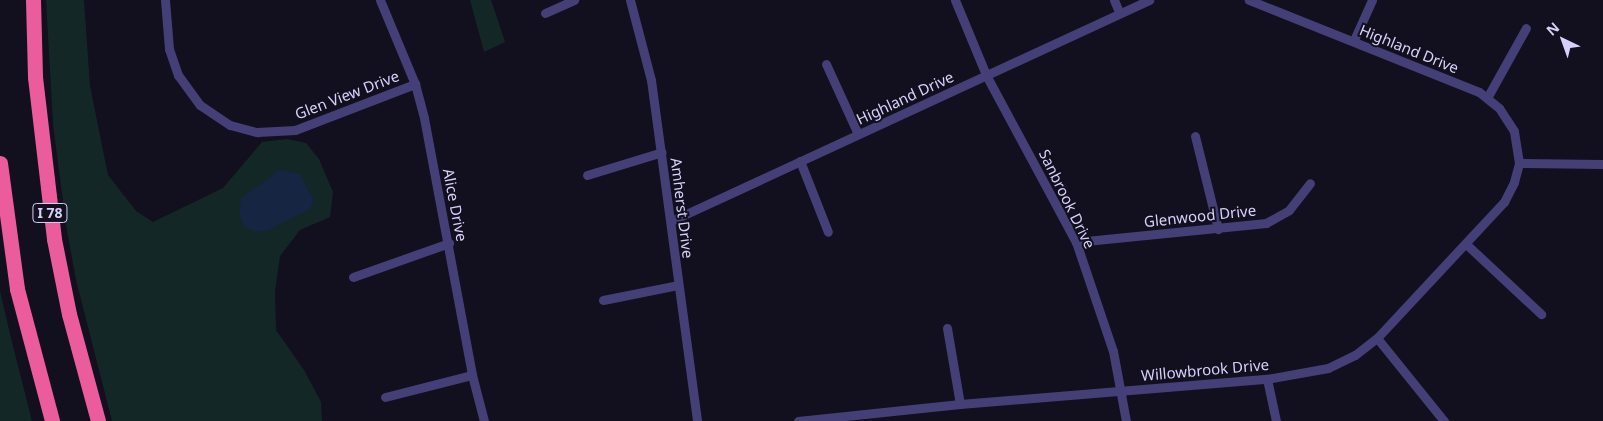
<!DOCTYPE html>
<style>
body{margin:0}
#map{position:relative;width:1603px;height:421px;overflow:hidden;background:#120f1e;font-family:"Noto Sans",sans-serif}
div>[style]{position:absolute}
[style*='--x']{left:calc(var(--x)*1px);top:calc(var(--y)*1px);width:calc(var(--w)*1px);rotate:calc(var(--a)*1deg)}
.green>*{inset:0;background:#132727}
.water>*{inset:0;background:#152542}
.minor>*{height:9px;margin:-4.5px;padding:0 4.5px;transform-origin:4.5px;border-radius:4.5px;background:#444077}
.motorway>*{height:15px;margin:-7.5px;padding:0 7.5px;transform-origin:7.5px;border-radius:7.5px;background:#ea5c9b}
span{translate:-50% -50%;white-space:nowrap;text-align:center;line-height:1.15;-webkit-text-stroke:4px #120f1e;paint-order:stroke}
.shield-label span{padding:1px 4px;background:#120f1e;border:1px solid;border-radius:4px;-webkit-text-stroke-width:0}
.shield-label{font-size:14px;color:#d7d1f9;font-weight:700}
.street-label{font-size:15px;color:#d7d1f9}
.north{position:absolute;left:1538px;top:15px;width:50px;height:50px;-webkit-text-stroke:4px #120f1e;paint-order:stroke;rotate:318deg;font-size:14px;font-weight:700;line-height:20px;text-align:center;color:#d7d1f9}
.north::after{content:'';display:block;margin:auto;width:18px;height:22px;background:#d7d1f9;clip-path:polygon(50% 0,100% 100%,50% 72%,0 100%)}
</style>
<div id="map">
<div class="green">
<i style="clip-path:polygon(46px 0,84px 0,90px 86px,108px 175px,136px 211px,153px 222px,223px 188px,262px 142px,287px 139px,306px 143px,319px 159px,333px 192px,330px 217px,300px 230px,280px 256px,275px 291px,276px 330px,304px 370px,321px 402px,322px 421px,112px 421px,76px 280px,66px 225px,53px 124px)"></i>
<i style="clip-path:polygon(470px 0,491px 0,505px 42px,484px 52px)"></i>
<i style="clip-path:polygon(0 291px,11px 338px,32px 421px,0 421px)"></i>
</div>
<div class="water">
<i style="clip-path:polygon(280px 170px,300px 174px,314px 201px,310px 209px,268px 230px,256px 232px,244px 227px,239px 213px,241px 198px)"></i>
</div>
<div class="minor">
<i style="--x:165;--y:0;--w:49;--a:85.3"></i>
<i style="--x:169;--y:49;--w:28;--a:71"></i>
<i style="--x:178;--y:75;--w:37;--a:54"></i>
<i style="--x:200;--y:105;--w:36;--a:34"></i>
<i style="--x:230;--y:125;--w:28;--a:15"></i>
<i style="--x:257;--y:132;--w:38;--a:-3"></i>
<i style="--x:295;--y:130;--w:129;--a:-21"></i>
<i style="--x:380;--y:0;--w:91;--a:67.4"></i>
<i style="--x:415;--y:84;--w:35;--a:75"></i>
<i style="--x:424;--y:118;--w:261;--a:79.4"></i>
<i style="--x:472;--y:375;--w:48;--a:75.4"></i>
<i style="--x:630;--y:0;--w:83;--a:75.3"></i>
<i style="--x:651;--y:80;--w:344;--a:82.3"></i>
<i style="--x:955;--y:0;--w:81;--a:67.5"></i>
<i style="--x:986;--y:75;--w:190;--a:61.7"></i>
<i style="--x:1076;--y:242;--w:115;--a:71.3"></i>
<i style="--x:1113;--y:351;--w:71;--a:79.5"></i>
<i style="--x:1114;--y:0;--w:13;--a:67"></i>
<i style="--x:545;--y:13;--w:32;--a:-24"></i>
<i style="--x:1354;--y:40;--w:44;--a:-65.8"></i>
<i style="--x:826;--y:64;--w:77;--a:65.4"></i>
<i style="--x:1487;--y:98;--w:80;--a:-60.9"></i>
<i style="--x:1195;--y:136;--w:96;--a:76.1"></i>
<i style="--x:800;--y:161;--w:76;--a:68.5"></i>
<i style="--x:1519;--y:163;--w:84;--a:0.7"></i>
<i style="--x:587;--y:175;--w:78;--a:-17"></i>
<i style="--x:671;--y:221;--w:527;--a:-24.81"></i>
<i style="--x:1076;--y:242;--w:191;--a:-5.7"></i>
<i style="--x:1266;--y:223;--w:26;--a:-29"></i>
<i style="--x:1289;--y:210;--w:34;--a:-52"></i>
<i style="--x:1466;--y:244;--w:103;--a:43"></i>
<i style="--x:353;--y:277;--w:102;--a:-19.5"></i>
<i style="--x:603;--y:300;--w:76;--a:-11.3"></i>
<i style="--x:947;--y:328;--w:77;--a:80.3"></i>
<i style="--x:1377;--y:338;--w:107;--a:51.1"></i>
<i style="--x:1267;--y:379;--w:43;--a:77.9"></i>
<i style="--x:385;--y:397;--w:90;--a:-14.2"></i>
<i style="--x:798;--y:421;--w:163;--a:-6"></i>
<i style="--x:960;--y:404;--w:308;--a:-4.7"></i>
<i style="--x:1267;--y:379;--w:62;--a:-10.2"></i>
<i style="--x:1328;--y:368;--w:30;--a:-26"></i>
<i style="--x:1355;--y:355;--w:28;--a:-38"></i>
<i style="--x:1377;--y:338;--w:186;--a:-47"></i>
<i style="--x:1504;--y:202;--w:22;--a:-63"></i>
<i style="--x:1514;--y:182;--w:20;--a:-75"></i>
<i style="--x:1519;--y:163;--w:32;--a:-99"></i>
<i style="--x:1514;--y:131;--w:27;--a:-123"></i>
<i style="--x:1499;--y:108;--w:26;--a:-141"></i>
<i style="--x:1479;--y:92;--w:248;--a:-158.2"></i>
</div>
<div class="motorway">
<i style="--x:33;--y:0;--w:77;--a:88.5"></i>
<i style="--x:35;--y:77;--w:163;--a:83.3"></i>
<i style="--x:54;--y:239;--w:76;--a:78.7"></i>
<i style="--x:69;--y:314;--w:111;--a:74.8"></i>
<i style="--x:0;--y:163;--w:127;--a:82.3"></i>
<i style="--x:17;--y:289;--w:137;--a:75.1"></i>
</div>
<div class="shield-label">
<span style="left:50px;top:213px">I 78</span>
</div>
<div class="street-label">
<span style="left:1409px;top:49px;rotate:22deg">Highland Drive</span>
<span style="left:347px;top:95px;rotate:-21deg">Glen View Drive</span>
<span style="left:905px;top:98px;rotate:-25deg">Highland Drive</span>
<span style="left:1067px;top:199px;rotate:64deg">Sanbrook Drive</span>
<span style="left:455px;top:205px;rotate:79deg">Alice Drive</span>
<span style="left:682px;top:208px;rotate:83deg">Amherst Drive</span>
<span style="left:1200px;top:216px;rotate:-6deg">Glenwood Drive</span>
<span style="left:1205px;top:370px;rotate:-5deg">Willowbrook Drive</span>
</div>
<div class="north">N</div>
</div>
